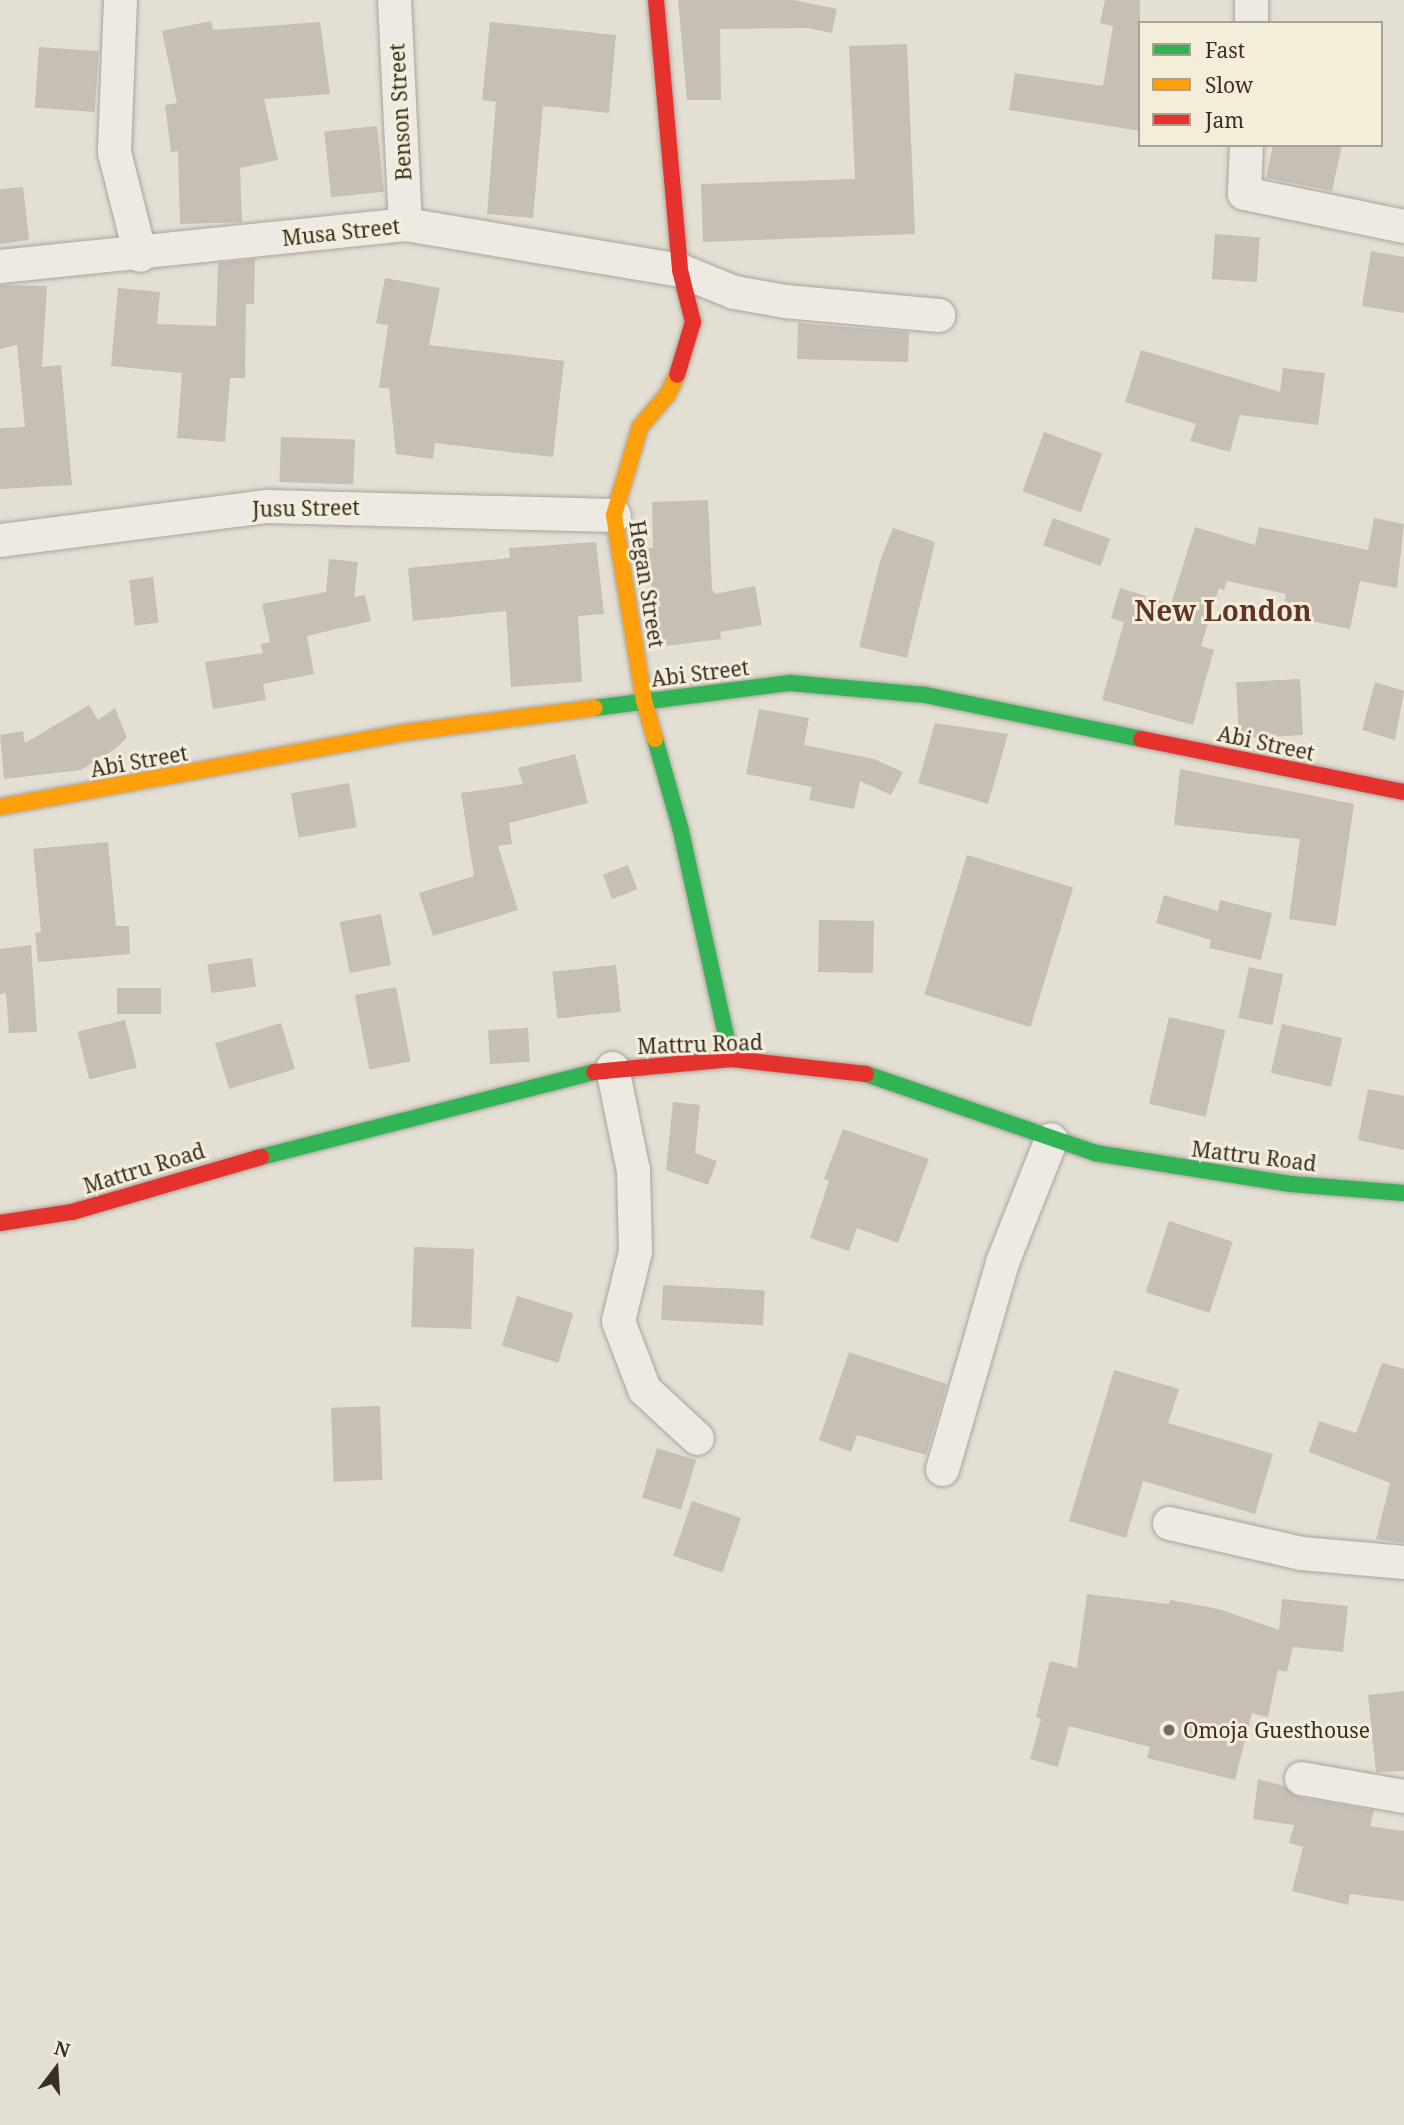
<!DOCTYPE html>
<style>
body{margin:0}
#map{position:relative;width:1404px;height:2125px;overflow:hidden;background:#e4dfd3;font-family:"Noto Serif",serif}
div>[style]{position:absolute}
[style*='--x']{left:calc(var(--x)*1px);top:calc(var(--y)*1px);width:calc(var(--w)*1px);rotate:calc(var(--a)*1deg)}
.building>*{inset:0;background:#c7bfb4;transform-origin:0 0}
.roads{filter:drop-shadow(0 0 2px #aaa49b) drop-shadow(0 0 2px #aaa49b)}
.street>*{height:33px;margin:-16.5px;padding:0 16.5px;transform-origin:16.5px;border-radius:16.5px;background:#eceae3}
.fast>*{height:16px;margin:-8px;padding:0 8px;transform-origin:8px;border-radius:8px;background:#30b455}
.slow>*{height:16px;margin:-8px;padding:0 8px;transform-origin:8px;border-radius:8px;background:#ff9f0a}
.jam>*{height:16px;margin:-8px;padding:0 8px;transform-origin:8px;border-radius:8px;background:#e5322d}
.dots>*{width:19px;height:19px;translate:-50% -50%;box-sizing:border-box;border:4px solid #f3edda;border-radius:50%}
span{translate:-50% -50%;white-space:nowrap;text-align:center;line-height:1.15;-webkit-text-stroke:6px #f3edda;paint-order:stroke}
.street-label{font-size:21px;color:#392e23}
.poi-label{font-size:21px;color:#392e23}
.left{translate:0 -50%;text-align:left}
.district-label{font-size:28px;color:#613427;font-weight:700}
.legend{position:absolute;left:1138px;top:21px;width:245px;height:126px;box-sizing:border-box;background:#f3edda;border:2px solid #a9a191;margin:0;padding:9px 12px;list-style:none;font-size:21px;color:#392e23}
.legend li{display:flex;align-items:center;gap:14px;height:35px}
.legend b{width:35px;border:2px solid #a9a191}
.north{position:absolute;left:21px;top:2034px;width:70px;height:70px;-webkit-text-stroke:5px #f3edda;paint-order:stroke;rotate:17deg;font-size:19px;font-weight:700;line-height:28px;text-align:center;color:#392e23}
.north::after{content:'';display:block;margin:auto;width:24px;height:32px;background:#392e23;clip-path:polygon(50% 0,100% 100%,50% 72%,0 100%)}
</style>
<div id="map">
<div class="building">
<i style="clip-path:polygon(678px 0,793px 0,837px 9px,832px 33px,808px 28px,720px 29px,721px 100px,687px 100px)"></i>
<i style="clip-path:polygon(1105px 0,1140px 0,1140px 131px,1009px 110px,1015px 73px,1103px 86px,1113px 26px,1100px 23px)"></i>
<i style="clip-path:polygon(211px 21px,213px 30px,320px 22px,330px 94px,264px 99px,278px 160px,240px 168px,242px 222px,180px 224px,178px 151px,171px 152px,165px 105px,177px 103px,162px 31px)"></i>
<i style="clip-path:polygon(490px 22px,616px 35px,609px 113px,543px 106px,533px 218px,487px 214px,496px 102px,482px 100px)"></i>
<i style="clip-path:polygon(907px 44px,915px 234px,703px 242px,701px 184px,855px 179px,849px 46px)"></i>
<i style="left:39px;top:47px;width:60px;height:61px;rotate:4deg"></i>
<i style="left:377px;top:126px;width:66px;height:53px;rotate:84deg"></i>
<i style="clip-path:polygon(1273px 145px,1342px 145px,1332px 191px,1266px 178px)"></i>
<i style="clip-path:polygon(23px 187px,29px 240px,0 244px,0 189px)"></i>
<i style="left:1215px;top:234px;width:45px;height:45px;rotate:4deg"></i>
<i style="clip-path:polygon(1371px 251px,1404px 257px,1404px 313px,1362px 306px)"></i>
<i style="clip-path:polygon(255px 259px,254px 304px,246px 304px,245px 378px,230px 378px,225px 442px,177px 438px,182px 373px,111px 366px,118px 288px,160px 292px,157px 324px,216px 326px,218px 263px)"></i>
<i style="clip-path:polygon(385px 278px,440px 288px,429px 345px,564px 361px,553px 457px,435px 443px,433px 459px,396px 454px,389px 388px,379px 388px,388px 325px,376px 323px)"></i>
<i style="clip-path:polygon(0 285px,47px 286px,42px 367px,61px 365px,72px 485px,0 489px,0 428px,25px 427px,17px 345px,0 349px)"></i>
<i style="clip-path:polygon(798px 323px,909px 332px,908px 362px,797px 359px)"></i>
<i style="clip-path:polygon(1141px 350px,1280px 392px,1283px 368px,1325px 373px,1318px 425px,1240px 415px,1230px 452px,1190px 441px,1196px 424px,1125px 402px)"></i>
<i style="left:1044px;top:432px;width:62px;height:63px;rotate:20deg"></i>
<i style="left:281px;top:437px;width:74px;height:45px;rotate:2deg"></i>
<i style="clip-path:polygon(708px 500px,712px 589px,715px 594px,755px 586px,762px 625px,720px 632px,721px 639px,657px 647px,648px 548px,653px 548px,652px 502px)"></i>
<i style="left:1053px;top:518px;width:61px;height:29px;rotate:20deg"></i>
<i style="clip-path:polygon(1374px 518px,1404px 524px,1397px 588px,1360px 581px,1350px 629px,1281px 615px,1286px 594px,1227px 581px,1224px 590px,1219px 588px,1201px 646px,1214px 650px,1193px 725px,1102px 700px,1124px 622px,1111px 618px,1120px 588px,1171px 604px,1195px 527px,1255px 545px,1259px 527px,1368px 550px)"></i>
<i style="clip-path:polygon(893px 528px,935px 542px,907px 658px,859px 647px,880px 561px)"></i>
<i style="clip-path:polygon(596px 542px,604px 614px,578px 616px,582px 682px,511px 687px,506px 611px,413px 621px,408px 568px,510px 558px,509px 548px)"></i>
<i style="clip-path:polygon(329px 559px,358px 562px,354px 597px,365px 595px,371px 621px,307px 636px,314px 674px,263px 684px,266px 700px,213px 709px,205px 662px,263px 653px,261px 644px,270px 642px,262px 604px,326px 592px)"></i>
<i style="left:153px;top:577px;width:46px;height:24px;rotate:83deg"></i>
<i style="left:1300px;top:679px;width:56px;height:64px;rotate:87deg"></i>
<i style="clip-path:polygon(1375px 682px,1404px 691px,1395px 740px,1362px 730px)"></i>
<i style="clip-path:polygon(89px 705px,98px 720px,115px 708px,127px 738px,115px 749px,81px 770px,4px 779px,0 735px,23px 731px,25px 743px)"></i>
<i style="clip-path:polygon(759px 709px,809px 718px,804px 745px,874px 759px,903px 772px,891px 795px,860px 781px,854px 809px,809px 800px,812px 787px,746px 774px)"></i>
<i style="clip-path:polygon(935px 723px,1008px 734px,988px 804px,918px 783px)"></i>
<i style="clip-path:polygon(575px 754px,588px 803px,509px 823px,512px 844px,498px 846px,518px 910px,433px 936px,419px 893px,474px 876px,461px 793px,523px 784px,518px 768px)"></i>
<i style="clip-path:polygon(1180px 769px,1354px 804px,1336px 926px,1289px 919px,1300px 839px,1174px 825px)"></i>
<i style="left:349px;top:783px;width:45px;height:59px;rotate:80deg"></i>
<i style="clip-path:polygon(108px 842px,116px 926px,129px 926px,130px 954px,38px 962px,35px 933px,41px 932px,33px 849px)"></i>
<i style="left:967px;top:855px;width:111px;height:146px;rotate:17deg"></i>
<i style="left:628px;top:865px;width:26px;height:27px;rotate:69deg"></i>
<i style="clip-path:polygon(1164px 895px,1218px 911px,1220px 900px,1272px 913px,1261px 960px,1209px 948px,1211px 940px,1156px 923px)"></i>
<i style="left:381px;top:914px;width:52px;height:42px;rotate:79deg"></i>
<i style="left:819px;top:920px;width:55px;height:52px;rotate:1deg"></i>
<i style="clip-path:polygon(31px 945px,37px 1032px,9px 1033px,6px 993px,0 994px,0 949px)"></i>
<i style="left:252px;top:958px;width:29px;height:45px;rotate:82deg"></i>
<i style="left:616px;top:965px;width:47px;height:64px;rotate:84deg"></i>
<i style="left:1249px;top:967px;width:35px;height:52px;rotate:12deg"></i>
<i style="left:396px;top:987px;width:76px;height:42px;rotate:79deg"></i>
<i style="left:117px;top:988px;width:44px;height:26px"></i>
<i style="left:1169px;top:1017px;width:58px;height:89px;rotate:13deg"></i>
<i style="left:125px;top:1020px;width:49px;height:49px;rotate:76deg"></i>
<i style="left:281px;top:1023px;width:48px;height:69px;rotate:73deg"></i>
<i style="left:1282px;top:1024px;width:62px;height:50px;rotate:13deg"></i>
<i style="left:528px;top:1028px;width:34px;height:40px;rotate:87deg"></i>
<i style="clip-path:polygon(1368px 1089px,1404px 1096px,1404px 1150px,1358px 1140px)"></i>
<i style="clip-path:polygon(673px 1102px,700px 1105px,695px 1153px,717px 1161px,708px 1185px,666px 1170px)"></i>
<i style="clip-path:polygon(843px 1129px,929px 1159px,898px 1243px,857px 1228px,849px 1251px,810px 1238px,829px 1181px,824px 1179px)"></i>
<i style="left:1169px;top:1221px;width:67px;height:75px;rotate:18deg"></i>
<i style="left:414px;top:1247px;width:60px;height:80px;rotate:2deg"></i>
<i style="left:663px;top:1285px;width:102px;height:35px;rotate:3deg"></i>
<i style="left:517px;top:1296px;width:59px;height:52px;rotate:17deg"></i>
<i style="clip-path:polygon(849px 1352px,947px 1384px,926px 1455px,857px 1435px,851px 1452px,819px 1440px)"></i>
<i style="clip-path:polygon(1382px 1363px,1404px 1369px,1404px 1543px,1376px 1539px,1390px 1483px,1309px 1452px,1319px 1421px,1356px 1433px)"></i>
<i style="clip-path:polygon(1114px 1370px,1179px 1389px,1168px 1423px,1273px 1454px,1255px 1514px,1143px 1481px,1126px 1538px,1069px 1521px)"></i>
<i style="left:380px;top:1406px;width:74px;height:49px;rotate:88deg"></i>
<i style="left:657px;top:1448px;width:41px;height:52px;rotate:17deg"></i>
<i style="left:692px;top:1501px;width:52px;height:58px;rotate:19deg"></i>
<i style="clip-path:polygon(1087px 1594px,1169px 1604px,1170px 1600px,1219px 1609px,1279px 1630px,1282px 1599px,1348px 1606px,1343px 1652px,1293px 1647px,1287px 1672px,1278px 1670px,1268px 1717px,1252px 1713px,1235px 1780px,1147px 1758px,1150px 1747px,1069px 1726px,1058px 1767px,1030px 1759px,1041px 1719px,1036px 1717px,1050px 1661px,1077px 1668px)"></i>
<i style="clip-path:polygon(1404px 1691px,1404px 1771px,1376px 1772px,1368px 1695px)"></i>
<i style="clip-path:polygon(1258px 1779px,1284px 1786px,1298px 1797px,1374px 1810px,1370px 1826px,1404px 1831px,1404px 1901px,1350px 1894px,1348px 1905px,1292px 1891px,1303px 1847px,1289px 1843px,1294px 1825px,1253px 1819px)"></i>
</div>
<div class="roads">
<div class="street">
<i style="--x:120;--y:0;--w:152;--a:92.3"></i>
<i style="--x:114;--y:152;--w:106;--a:75.8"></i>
<i style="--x:394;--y:0;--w:224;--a:87.2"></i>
<i style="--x:1251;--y:23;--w:23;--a:-90"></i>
<i style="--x:1246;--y:145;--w:48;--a:92.4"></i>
<i style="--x:1244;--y:193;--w:163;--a:11.7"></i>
<i style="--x:0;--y:266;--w:407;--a:-5.9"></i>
<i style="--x:405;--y:224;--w:279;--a:9.5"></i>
<i style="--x:680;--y:270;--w:58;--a:22.2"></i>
<i style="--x:734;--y:292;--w:52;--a:10"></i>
<i style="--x:785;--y:301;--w:154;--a:5.2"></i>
<i style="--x:0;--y:540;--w:269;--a:-7.3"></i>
<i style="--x:267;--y:506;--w:347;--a:1.5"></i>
<i style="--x:612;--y:1068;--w:104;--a:78.4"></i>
<i style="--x:633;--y:1170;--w:81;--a:88.6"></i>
<i style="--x:635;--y:1251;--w:72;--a:103.7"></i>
<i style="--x:618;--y:1321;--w:73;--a:69.1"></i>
<i style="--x:644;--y:1389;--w:72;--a:42.8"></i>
<i style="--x:942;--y:1469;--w:216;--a:-73.8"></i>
<i style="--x:1002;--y:1262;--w:132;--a:-68.3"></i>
<i style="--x:1169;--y:1523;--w:135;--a:12.8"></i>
<i style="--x:1301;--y:1553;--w:103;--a:5"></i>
<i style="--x:1301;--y:1778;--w:105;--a:9.9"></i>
</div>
<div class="fast">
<i style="--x:594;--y:708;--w:198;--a:-7.3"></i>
<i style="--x:790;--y:683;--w:136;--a:5.1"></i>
<i style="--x:925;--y:695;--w:220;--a:11.5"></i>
<i style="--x:655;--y:739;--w:96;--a:74.2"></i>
<i style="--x:681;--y:831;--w:233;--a:77.6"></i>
<i style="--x:866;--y:1074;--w:242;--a:19"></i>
<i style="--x:1095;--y:1153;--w:198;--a:9"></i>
<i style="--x:1291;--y:1184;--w:113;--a:4.6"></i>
<i style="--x:261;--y:1157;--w:344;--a:-14.3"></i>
</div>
<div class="slow">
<i style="--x:655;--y:739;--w:40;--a:-106"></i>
<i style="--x:644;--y:701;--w:188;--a:-99.2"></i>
<i style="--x:614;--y:515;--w:92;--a:-73.5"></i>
<i style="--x:640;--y:427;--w:43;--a:-49.7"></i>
<i style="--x:668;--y:394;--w:21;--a:-65"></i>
<i style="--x:0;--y:807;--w:416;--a:-10.4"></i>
<i style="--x:409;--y:732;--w:187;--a:-7.4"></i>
</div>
<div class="jam">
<i style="--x:656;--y:0;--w:271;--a:84.9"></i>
<i style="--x:680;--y:270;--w:54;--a:76"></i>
<i style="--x:693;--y:322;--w:55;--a:106.8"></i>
<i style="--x:1141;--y:739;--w:268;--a:11.4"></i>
<i style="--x:594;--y:1072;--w:138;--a:-5.4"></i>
<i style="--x:731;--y:1059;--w:136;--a:6.3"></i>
<i style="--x:0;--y:1223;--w:73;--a:-8.7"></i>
<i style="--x:72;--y:1212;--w:197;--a:-16.2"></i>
</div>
</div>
<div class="dots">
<i style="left:1169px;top:1730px;background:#756c61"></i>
</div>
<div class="street-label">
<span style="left:400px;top:112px;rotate:-93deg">Benson Street</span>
<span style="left:341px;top:232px;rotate:-6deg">Musa Street</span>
<span style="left:306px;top:508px;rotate:-1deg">Jusu Street</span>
<span style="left:647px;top:584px;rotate:81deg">Hegan Street</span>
<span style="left:700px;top:673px;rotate:-7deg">Abi Street</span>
<span style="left:1266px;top:743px;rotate:12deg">Abi Street</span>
<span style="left:139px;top:761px;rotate:-10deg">Abi Street</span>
<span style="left:700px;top:1044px;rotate:-2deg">Mattru Road</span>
<span style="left:1254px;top:1156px;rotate:7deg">Mattru Road</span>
<span style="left:144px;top:1168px;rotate:-17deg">Mattru Road</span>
</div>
<div class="poi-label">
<span class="left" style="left:1183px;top:1730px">Omoja Guesthouse</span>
</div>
<div class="district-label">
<span style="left:1223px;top:610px">New London</span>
</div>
<ul class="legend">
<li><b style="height:9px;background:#30b455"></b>Fast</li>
<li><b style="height:9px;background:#ff9f0a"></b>Slow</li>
<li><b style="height:9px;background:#e5322d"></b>Jam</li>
</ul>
<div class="north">N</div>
</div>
